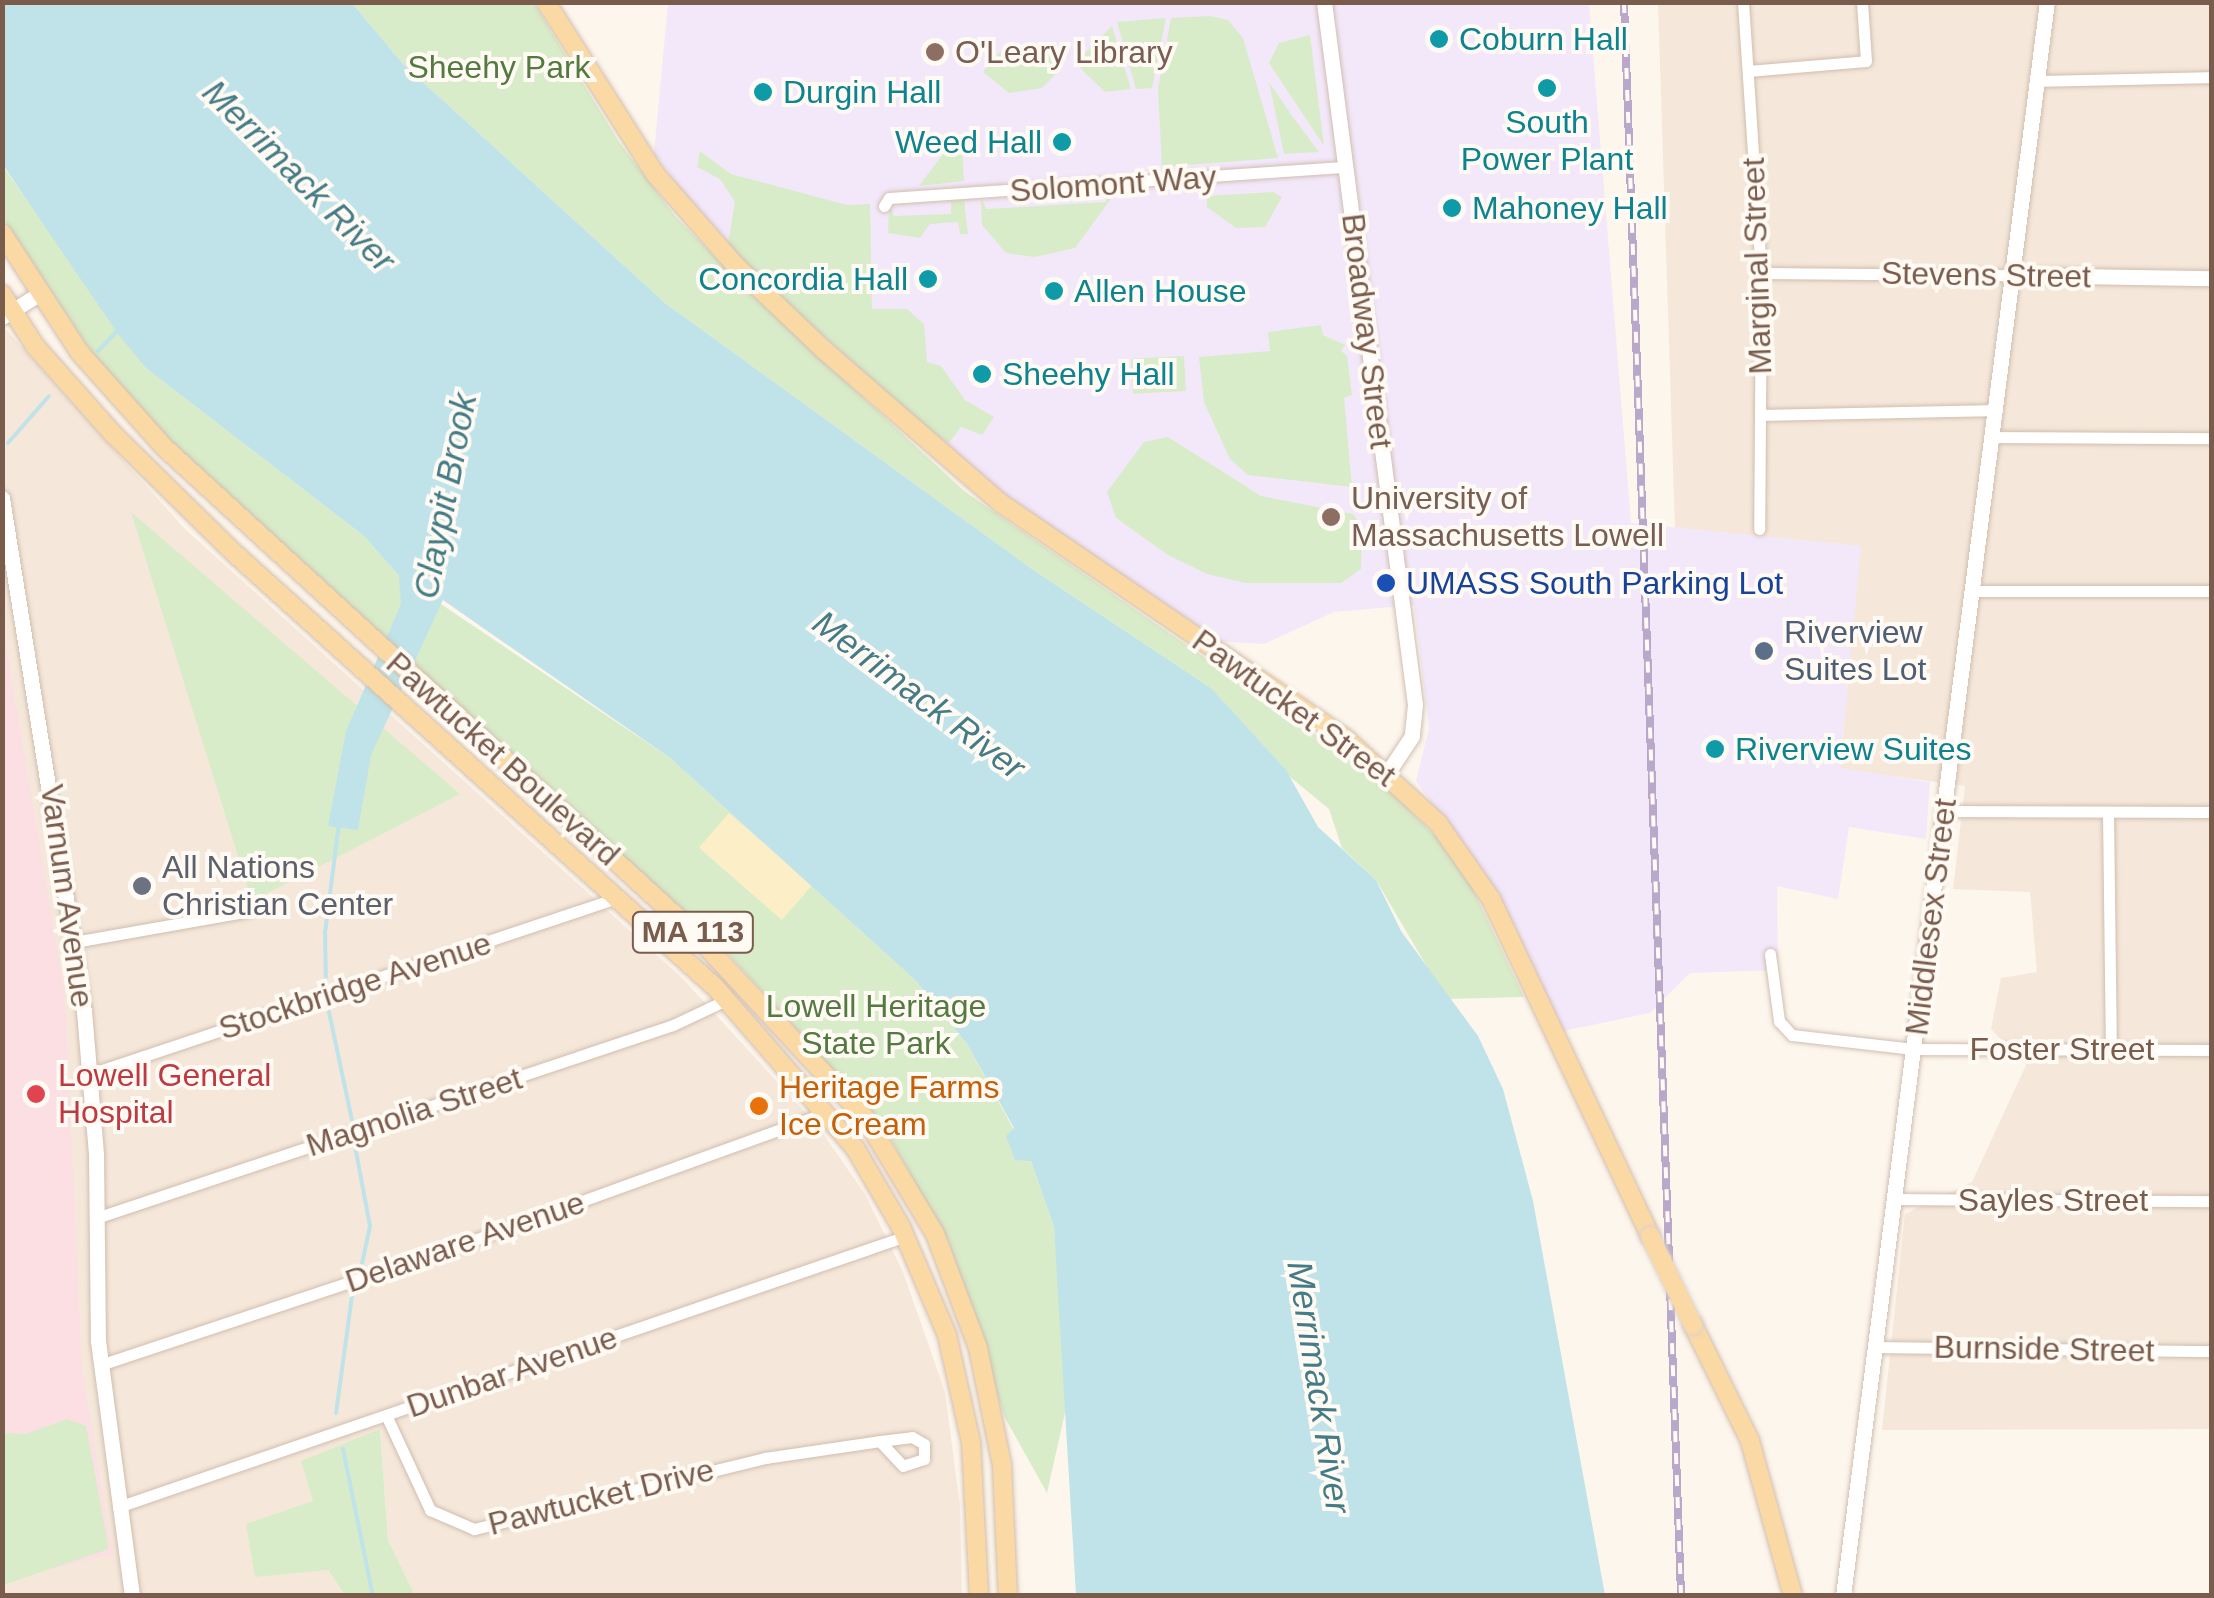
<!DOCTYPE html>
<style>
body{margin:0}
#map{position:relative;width:2214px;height:1598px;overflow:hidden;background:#fdf6ec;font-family:Arial,sans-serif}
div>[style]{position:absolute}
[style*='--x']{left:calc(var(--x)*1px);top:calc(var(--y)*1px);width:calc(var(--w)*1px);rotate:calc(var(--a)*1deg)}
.residential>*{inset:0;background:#f5e8da}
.education>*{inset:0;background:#f3e8fa}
.medical>*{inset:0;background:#fbdfe3}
.green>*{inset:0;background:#d8ecc9;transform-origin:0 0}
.sand>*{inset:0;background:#fcefc7;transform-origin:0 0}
.water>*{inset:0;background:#bfe3e8}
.stream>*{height:4px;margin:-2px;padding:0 2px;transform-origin:2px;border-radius:2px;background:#bfe3e8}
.roads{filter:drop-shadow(0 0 2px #d1beb0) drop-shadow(0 0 2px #d1beb0)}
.street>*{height:11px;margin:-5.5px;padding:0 5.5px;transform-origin:5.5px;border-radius:5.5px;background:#fff}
.secondary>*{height:15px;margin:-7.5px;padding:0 7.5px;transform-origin:7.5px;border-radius:7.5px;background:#fff}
.primary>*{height:18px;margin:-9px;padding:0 9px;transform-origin:9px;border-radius:9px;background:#fbd9a5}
.rail>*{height:8px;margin-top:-4px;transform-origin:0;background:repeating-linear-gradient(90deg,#fffaf3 0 11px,#b9a8c9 0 22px);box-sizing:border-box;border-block:2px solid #b9a8c9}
.bridges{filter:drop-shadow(0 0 2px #dad1cd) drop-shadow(0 0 2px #dad1cd)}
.primary-bridge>*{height:18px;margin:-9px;padding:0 9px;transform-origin:9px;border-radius:9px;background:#fbd9a5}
.dots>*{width:28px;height:28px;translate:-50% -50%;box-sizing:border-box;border:5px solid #fffaf3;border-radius:50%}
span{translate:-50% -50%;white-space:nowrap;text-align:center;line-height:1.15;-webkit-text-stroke:8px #fffaf3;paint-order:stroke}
.shield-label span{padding:2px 8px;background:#fffaf3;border:2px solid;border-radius:8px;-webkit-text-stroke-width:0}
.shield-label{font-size:30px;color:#7a5c4d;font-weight:700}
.culture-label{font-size:32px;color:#0d838f}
.left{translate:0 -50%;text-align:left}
.right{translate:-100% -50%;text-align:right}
.education-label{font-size:32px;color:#785e54}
.park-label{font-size:32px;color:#537a41}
.street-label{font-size:32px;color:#7a5c4d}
.transit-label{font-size:32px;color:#164399}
.service-label{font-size:32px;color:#4e5e75}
.worship-label{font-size:32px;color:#5b616d}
.health-label{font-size:32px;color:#be3a42}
.food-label{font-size:32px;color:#c56008}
.water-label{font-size:35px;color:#437c86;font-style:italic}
.frame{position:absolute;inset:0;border:5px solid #7a5c4d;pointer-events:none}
</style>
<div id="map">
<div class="residential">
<i style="clip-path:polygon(1658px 3px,2211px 3px,2211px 1429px,1882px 1430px,1905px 1214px,1972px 1182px,2026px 1065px,1991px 1029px,2001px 978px,2037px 972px,2030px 892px,1953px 889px,1965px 786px,1840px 769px,1860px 546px,1675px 528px)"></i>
<i style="clip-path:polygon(2px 325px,185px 529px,681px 977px,817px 1125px,865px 1194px,903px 1272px,945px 1392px,960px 1506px,962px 1595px,415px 1595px,388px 1540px,380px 1430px,314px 1501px,328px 1570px,345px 1595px,3px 1595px)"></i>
</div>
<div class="education">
<i style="clip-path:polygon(668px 3px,1589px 3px,1631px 523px,1861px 546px,1840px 768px,1930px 782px,1926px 839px,1849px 827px,1838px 899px,1777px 886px,1778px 970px,1690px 973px,1650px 1013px,1563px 1031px,1505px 906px,1416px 781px,1429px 728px,1414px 605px,1334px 612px,1264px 644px,1217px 641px,973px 473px,771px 289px,697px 212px,654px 153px)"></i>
</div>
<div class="medical">
<i style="clip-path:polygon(2px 623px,65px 996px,82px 1372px,113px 1554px,3px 1581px)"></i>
</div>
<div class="green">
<i style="clip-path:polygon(352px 3px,534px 3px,619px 142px,675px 216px,749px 292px,964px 491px,1374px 775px,1437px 838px,1472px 887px,1524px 997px,1446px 999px,1376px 880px,1342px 848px,1329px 809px,1289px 776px,1211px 688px,1032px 569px,665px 303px,403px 64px)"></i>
<i style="clip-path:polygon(1209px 16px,1228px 20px,1243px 38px,1278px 158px,1162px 167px,1158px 88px,1171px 18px)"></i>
<i style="clip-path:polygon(1166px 18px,1152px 88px,1136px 89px,1117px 22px)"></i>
<i style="clip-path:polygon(1112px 26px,1131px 89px,1105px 92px,1080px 68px,1080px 58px)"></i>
<i style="clip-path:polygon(1310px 35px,1324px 146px,1269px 63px,1279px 43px)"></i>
<i style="clip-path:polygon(1046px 44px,1062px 68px,1042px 88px,1009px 93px,983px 72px,1003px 48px)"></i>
<i style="clip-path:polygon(1269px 82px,1290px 113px,1319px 152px,1284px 154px)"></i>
<i style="clip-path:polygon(952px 142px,962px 142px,964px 181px,919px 186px)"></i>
<i style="clip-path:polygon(700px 151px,731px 174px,847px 205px,870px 204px,872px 309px,907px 309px,924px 324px,927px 362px,941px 366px,965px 400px,994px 417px,982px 435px,961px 427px,949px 443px,931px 432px,771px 289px,728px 244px,735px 202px,720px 179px,697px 167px)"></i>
<i style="clip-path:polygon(2px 165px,147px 369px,364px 536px,399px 576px,670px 758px,915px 980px,967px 1044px,1031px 1161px,1054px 1227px,1067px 1404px,1047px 1493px,1004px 1416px,949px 1243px,884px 1127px,715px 939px,199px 471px,109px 379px,5px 221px)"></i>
<i style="clip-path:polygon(1106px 190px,1115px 191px,1113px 196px,1075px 248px,1035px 257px,1006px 253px,982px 225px,981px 197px,986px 209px,1106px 202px)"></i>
<i style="clip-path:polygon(1273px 192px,1282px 197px,1265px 227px,1236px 228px,1207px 207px,1207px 196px)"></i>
<i style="clip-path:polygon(964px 200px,968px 234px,960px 234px,958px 222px,930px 224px,920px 238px,888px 233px,889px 205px,894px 216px,951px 214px,951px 201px)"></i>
<i style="clip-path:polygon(1321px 325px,1323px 335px,1345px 345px,1341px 351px,1347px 356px,1352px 395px,1344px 398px,1352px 487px,1248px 475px,1230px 459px,1204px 402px,1199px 357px,1270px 351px,1268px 332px)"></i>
<i style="left:1184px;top:356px;width:35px;height:53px;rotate:87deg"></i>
<i style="clip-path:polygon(1168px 437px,1261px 496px,1353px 514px,1362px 527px,1361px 569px,1341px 583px,1246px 583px,1207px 574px,1168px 555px,1116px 518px,1107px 492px,1144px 442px)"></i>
<i style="clip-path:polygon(131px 512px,460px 794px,252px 901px)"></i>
<i style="clip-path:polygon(67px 1419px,86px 1426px,109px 1549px,3px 1585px,3px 1433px,26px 1434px)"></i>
<i style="clip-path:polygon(380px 1429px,388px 1540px,415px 1595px,345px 1595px,328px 1570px,255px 1577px,246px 1524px,313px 1501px,301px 1461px)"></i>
</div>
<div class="sand">
<i style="left:729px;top:813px;width:110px;height:46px;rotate:41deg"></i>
</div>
<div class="water">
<i style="clip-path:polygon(2px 3px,352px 3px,403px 64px,665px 303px,1032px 569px,1211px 688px,1286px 770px,1318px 827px,1376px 880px,1401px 931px,1478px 1036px,1503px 1089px,1533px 1201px,1605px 1595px,1076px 1595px,1054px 1227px,1031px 1161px,1015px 1160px,1006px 1136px,1014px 1128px,967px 1044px,915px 980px,670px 758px,443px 600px,371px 755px,358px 830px,328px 826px,346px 731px,401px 604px,399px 576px,364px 536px,147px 369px,118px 334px,3px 165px)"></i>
</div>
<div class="stream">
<i style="--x:98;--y:351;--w:30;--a:-46"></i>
<i style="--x:8;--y:443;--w:62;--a:-48.9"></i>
<i style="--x:326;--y:988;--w:55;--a:-91"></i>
<i style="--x:325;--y:933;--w:110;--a:-82.7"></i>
<i style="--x:329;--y:1012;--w:110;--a:78"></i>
<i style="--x:355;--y:1146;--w:81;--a:79.4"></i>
<i style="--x:370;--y:1226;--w:39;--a:102"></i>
<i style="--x:336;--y:1413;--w:118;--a:-82.2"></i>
<i style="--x:343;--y:1449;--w:150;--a:78.5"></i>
</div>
<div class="roads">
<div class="street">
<i style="--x:1743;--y:2;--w:272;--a:86.2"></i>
<i style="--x:1761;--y:273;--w:256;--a:90.4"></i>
<i style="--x:1748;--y:71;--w:118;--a:-4.8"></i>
<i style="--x:1866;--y:61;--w:59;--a:-93.9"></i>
<i style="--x:2036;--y:81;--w:176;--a:-1.3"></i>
<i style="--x:884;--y:206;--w:9;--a:-58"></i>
<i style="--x:889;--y:198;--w:458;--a:-3.9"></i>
<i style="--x:1761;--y:273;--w:251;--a:0.5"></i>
<i style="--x:1763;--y:415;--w:231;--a:-1.2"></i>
<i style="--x:1991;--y:437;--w:221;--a:0.3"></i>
<i style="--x:1972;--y:591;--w:240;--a:0"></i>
<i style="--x:1945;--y:811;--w:267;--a:0.2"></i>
<i style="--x:2108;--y:812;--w:237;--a:89.3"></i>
<i style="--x:74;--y:942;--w:178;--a:-10"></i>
<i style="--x:1770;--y:954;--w:68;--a:82.3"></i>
<i style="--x:1779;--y:1021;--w:19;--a:47"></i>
<i style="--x:1792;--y:1035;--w:122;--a:6.6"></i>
<i style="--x:1913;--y:1049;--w:299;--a:0.2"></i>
<i style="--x:90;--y:1074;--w:559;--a:-18.47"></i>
<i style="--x:1894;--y:1199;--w:318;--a:0.4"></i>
<i style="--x:99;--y:1217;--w:605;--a:-18.49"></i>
<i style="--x:673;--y:1025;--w:59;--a:-25.3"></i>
<i style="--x:1877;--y:1347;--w:335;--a:0.7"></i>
<i style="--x:100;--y:1365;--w:371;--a:-18.4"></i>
<i style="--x:452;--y:1248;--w:399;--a:-19.9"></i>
<i style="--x:386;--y:1415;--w:105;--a:65.1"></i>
<i style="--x:430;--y:1510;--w:48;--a:23.4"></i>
<i style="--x:474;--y:1529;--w:300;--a:-13.7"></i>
<i style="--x:765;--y:1458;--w:116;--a:-8.4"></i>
<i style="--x:880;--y:1441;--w:32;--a:-7"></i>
<i style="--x:912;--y:1437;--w:14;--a:30"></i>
<i style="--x:924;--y:1444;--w:15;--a:90"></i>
<i style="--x:924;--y:1459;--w:22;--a:162"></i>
<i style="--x:903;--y:1466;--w:34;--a:-133"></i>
<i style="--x:118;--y:1507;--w:833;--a:-18.98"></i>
</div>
<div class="secondary">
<i style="--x:1324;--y:2;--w:709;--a:82.62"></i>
<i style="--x:1415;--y:705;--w:31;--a:96"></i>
<i style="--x:1412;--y:736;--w:43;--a:123.7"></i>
<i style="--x:2012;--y:275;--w:200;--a:0.9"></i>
<i style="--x:2;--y:317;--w:44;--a:-31.9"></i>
<i style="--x:2;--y:498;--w:520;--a:80.92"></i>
<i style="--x:84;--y:1011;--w:144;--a:85.2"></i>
<i style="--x:96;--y:1154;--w:187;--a:89.4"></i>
<i style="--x:98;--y:1341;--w:257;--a:82.4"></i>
<i style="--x:1843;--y:1596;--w:1607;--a:-82.71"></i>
</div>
<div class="primary">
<i style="--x:546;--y:2;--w:205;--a:57.6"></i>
<i style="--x:656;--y:175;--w:121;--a:48.7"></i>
<i style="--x:736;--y:266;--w:122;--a:43.7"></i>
<i style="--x:824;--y:350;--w:235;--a:40.9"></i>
<i style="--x:1002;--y:504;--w:417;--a:34.3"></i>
<i style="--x:1346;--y:739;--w:125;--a:42.4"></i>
<i style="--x:1438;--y:823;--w:93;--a:55.1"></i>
<i style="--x:1491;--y:899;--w:373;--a:64.7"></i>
<i style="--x:2;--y:233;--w:143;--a:57"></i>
<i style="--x:80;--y:353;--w:126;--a:48.2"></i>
<i style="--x:164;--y:447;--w:716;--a:42.51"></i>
<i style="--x:692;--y:931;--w:256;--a:47.2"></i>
<i style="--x:866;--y:1119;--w:134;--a:59"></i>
<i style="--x:935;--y:1234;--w:122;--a:69.3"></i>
<i style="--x:978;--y:1348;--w:119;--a:78.4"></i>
<i style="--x:1002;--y:1465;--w:131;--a:87.4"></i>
<i style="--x:2;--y:294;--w:62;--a:57.6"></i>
<i style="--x:35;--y:346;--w:118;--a:48.4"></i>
<i style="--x:113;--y:434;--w:168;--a:44.5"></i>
<i style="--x:233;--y:552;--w:649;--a:42.07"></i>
<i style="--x:715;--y:987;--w:213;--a:49"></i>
<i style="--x:855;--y:1148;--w:91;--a:59.8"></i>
<i style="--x:901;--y:1227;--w:117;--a:66.9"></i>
<i style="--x:947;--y:1335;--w:110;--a:77.4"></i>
<i style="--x:971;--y:1442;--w:154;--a:87"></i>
<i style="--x:1693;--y:1325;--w:129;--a:63.8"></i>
<i style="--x:1750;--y:1441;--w:161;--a:74.5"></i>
</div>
</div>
<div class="rail">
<i style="--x:1624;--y:2;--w:1595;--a:87.95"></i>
</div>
<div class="bridges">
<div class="primary-bridge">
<i style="--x:1650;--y:1236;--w:99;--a:64.2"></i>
</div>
</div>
<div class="dots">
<i style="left:1439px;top:39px;background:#0f9aa8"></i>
<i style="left:935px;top:52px;background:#8d6e63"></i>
<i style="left:1547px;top:88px;background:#0f9aa8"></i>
<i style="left:763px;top:92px;background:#0f9aa8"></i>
<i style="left:1062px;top:142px;background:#0f9aa8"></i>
<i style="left:1452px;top:208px;background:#0f9aa8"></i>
<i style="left:928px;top:279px;background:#0f9aa8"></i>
<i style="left:1054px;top:291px;background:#0f9aa8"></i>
<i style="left:982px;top:374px;background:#0f9aa8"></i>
<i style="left:1331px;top:517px;background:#8d6e63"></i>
<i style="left:1386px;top:583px;background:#1a4fb4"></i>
<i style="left:1764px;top:651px;background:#5c6f8a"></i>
<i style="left:1715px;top:749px;background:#0f9aa8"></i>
<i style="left:142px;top:886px;background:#6b7280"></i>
<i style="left:36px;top:1094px;background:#e0444e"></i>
<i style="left:759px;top:1106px;background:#e8710a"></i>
</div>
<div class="shield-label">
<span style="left:693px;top:932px">MA 113</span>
</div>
<div class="culture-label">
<span class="left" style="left:1459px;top:39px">Coburn Hall</span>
<span class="left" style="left:783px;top:92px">Durgin Hall</span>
<span style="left:1547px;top:141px">South<br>Power Plant</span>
<span class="right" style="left:1042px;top:142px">Weed Hall</span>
<span class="left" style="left:1472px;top:208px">Mahoney Hall</span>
<span class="right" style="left:908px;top:279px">Concordia Hall</span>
<span class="left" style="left:1074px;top:291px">Allen House</span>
<span class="left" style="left:1002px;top:374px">Sheehy Hall</span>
<span class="left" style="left:1735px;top:749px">Riverview Suites</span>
</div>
<div class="education-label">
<span class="left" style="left:955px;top:52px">O'Leary Library</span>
<span class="left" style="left:1351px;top:517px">University of<br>Massachusetts Lowell</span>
</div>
<div class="park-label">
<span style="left:499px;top:67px">Sheehy Park</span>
<span style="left:876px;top:1025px">Lowell Heritage<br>State Park</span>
</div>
<div class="street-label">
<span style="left:1113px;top:184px;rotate:-4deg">Solomont Way</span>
<span style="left:1757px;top:266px;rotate:-92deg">Marginal Street</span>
<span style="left:1986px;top:275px;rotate:1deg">Stevens Street</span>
<span style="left:1367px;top:331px;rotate:83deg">Broadway Street</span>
<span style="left:1294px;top:708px;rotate:36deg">Pawtucket Street</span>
<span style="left:503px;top:759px;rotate:42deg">Pawtucket Boulevard</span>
<span style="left:67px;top:896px;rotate:82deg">Varnum Avenue</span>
<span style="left:1931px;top:917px;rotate:-83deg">Middlesex Street</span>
<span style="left:355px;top:986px;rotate:-18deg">Stockbridge Avenue</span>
<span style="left:2062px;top:1049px">Foster Street</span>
<span style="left:414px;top:1112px;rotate:-18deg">Magnolia Street</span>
<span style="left:2053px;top:1200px">Sayles Street</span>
<span style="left:465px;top:1242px;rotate:-19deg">Delaware Avenue</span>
<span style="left:2044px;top:1349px;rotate:1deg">Burnside Street</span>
<span style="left:512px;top:1372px;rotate:-19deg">Dunbar Avenue</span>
<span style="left:601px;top:1497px;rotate:-14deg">Pawtucket Drive</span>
</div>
<div class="transit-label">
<span class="left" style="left:1406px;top:583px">UMASS South Parking Lot</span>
</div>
<div class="service-label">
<span class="left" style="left:1784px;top:651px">Riverview<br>Suites Lot</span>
</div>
<div class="worship-label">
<span class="left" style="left:162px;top:886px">All Nations<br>Christian Center</span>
</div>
<div class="health-label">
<span class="left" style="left:58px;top:1094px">Lowell General<br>Hospital</span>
</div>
<div class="food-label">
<span class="left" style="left:779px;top:1106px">Heritage Farms<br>Ice Cream</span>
</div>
<div class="water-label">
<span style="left:299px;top:176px;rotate:45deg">Merrimack River</span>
<span style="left:445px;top:496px;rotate:-79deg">Claypit Brook</span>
<span style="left:919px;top:695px;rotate:37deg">Merrimack River</span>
<span style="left:1319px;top:1387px;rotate:81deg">Merrimack River</span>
</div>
<div class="frame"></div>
</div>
